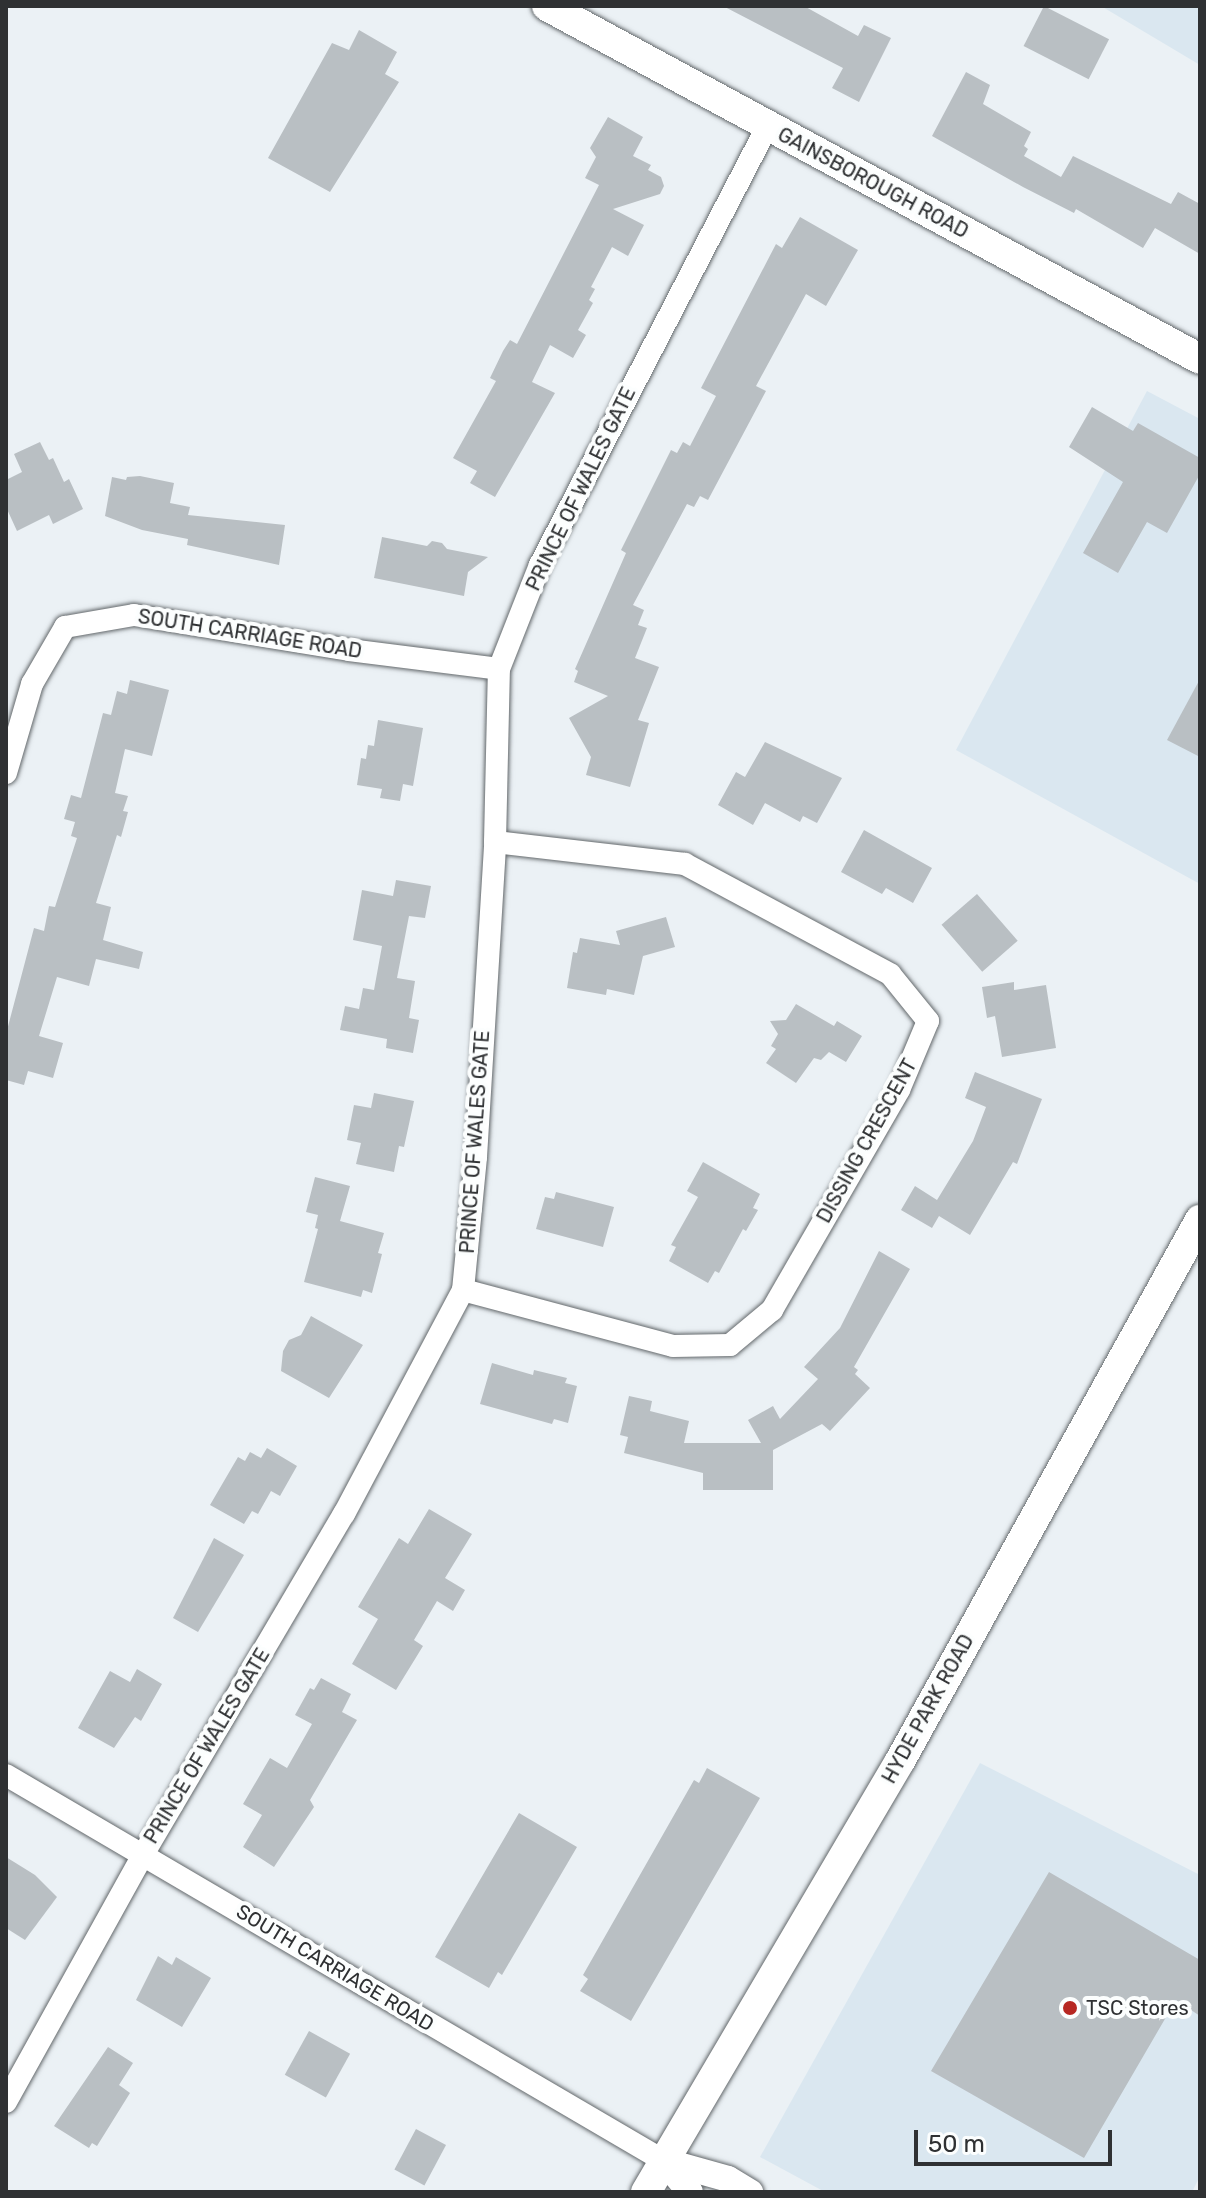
<!DOCTYPE html>
<style>
body{margin:0}
#map{position:relative;width:1206px;height:2198px;overflow:hidden;background:#ebf1f5;font-family:Rubik,sans-serif}
div>[style]{position:absolute}
[style*='--x']{left:calc(var(--x)*1px);top:calc(var(--y)*1px);width:calc(var(--w)*1px);rotate:calc(var(--a)*1deg)}
.built>*{inset:0;background:#dae7f0}
.building>*{inset:0;background:#b9bfc3;transform-origin:0 0}
.roads{filter:drop-shadow(0 0 2px #63686b) drop-shadow(0 0 2px #63686b)}
.minor>*{height:22px;margin:-11px;padding:0 11px;transform-origin:11px;border-radius:11px;background:#fff}
.tertiary>*{height:26px;margin:-13px;padding:0 13px;transform-origin:13px;border-radius:13px;background:#fff}
.secondary>*{height:30px;margin:-15px;padding:0 15px;transform-origin:15px;border-radius:15px;background:#fff}
.dots>*{width:22px;height:22px;translate:-50% -50%;box-sizing:border-box;border:4px solid #fcfefe;border-radius:50%}
span{translate:-50% -50%;white-space:nowrap;text-align:center;line-height:1.15;-webkit-text-stroke:8px #fcfefe;paint-order:stroke}
.street-label{font-size:20px;color:#2f3133}
.poi-label{font-size:20px;color:#2f3133}
.left{translate:0 -50%;text-align:left}
.frame{position:absolute;inset:0;border:8px solid #2f3133;pointer-events:none}
.scale{position:absolute;left:914px;top:2130px;width:198px;height:36px;box-sizing:border-box;border:4px solid #2f3133;border-top:0;padding-left:10px;font-size:24px;line-height:28px;white-space:nowrap;color:#2f3133;-webkit-text-stroke:6px #fcfefe;paint-order:stroke}
</style>
<div id="map">
<div class="built">
<i style="clip-path:polygon(1101px 6px,1200px 6px,1200px 65px)"></i>
<i style="clip-path:polygon(1147px 391px,1200px 419px,1200px 884px,956px 750px)"></i>
<i style="clip-path:polygon(980px 1763px,1200px 1875px,1200px 2176px,1192px 2192px,825px 2192px,760px 2157px)"></i>
</div>
<div class="building">
<i style="clip-path:polygon(723px 6px,804px 6px,858px 36px,864px 25px,891px 38px,859px 102px,832px 88px,843px 68px)"></i>
<i style="left:1044px;top:6px;width:73px;height:45px;rotate:27deg"></i>
<i style="clip-path:polygon(359px 30px,397px 52px,385px 74px,399px 82px,330px 192px,268px 158px,332px 43px,349px 50px)"></i>
<i style="clip-path:polygon(966px 72px,990px 85px,983px 104px,1031px 132px,1024px 146px,1028px 149px,1024px 156px,1061px 177px,1073px 156px,1171px 204px,1178px 192px,1200px 204px,1200px 254px,1155px 228px,1143px 248px,1076px 209px,1074px 213px,1023px 187px,932px 136px)"></i>
<i style="clip-path:polygon(608px 117px,643px 137px,633px 156px,651px 165px,648px 170px,661px 177px,664px 186px,660px 194px,613px 209px,644px 225px,628px 256px,612px 247px,591px 287px,595px 289px,589px 300px,593px 303px,578px 330px,586px 335px,573px 358px,550px 345px,532px 382px,555px 393px,495px 497px,470px 483px,477px 471px,453px 458px,496px 381px,490px 378px,503px 351px,510px 340px,517px 344px,599px 185px,585px 178px,596px 157px,590px 148px)"></i>
<i style="clip-path:polygon(800px 217px,858px 250px,826px 306px,806px 294px,756px 386px,766px 391px,708px 500px,700px 496px,694px 507px,687px 504px,633px 605px,644px 610px,638px 625px,647px 628px,635px 658px,659px 667px,638px 720px,649px 723px,630px 787px,586px 775px,591px 757px,569px 718px,608px 696px,574px 682px,578px 671px,575px 669px,626px 553px,621px 550px,671px 450px,677px 453px,683px 442px,690px 446px,716px 396px,701px 388px,776px 244px,782px 248px)"></i>
<i style="clip-path:polygon(1092px 407px,1133px 431px,1138px 423px,1200px 458px,1200px 474px,1167px 533px,1147px 522px,1118px 573px,1083px 553px,1123px 482px,1069px 447px)"></i>
<i style="clip-path:polygon(40px 442px,49px 460px,53px 458px,64px 482px,69px 479px,83px 509px,53px 524px,49px 515px,17px 531px,6px 507px,6px 480px,22px 472px,14px 454px)"></i>
<i style="clip-path:polygon(140px 476px,174px 483px,170px 503px,190px 507px,188px 515px,285px 525px,279px 565px,187px 545px,188px 539px,142px 530px,105px 516px,112px 477px,126px 480px,127px 477px)"></i>
<i style="clip-path:polygon(382px 537px,427px 546px,432px 541px,442px 543px,447px 549px,488px 557px,468px 572px,464px 596px,374px 578px)"></i>
<i style="clip-path:polygon(1200px 679px,1200px 757px,1167px 740px)"></i>
<i style="clip-path:polygon(130px 680px,169px 690px,152px 756px,125px 749px,115px 793px,128px 796px,123px 811px,128px 812px,121px 837px,117px 835px,96px 903px,111px 907px,103px 940px,143px 952px,139px 969px,96px 959px,89px 986px,57px 977px,39px 1036px,63px 1043px,53px 1078px,28px 1071px,24px 1085px,6px 1080px,6px 1034px,34px 928px,44px 931px,49px 906px,55px 907px,77px 838px,71px 836px,75px 822px,64px 819px,71px 795px,81px 798px,103px 713px,111px 715px,117px 691px,127px 694px)"></i>
<i style="clip-path:polygon(378px 720px,423px 728px,413px 786px,403px 784px,400px 801px,380px 798px,382px 789px,357px 785px,361px 758px,366px 759px,368px 745px,374px 746px)"></i>
<i style="clip-path:polygon(765px 742px,842px 778px,817px 823px,803px 816px,800px 822px,765px 803px,753px 825px,718px 805px,736px 772px,745px 777px)"></i>
<i style="clip-path:polygon(864px 830px,932px 868px,913px 903px,886px 888px,882px 894px,841px 872px)"></i>
<i style="clip-path:polygon(396px 880px,431px 886px,425px 918px,409px 916px,397px 978px,415px 981px,409px 1018px,419px 1020px,413px 1053px,386px 1048px,387px 1039px,340px 1030px,345px 1006px,359px 1009px,363px 988px,374px 990px,382px 946px,353px 940px,362px 890px,393px 896px)"></i>
<i style="left:977px;top:894px;width:62px;height:47px;rotate:49deg"></i>
<i style="clip-path:polygon(666px 917px,675px 947px,643px 956px,634px 995px,607px 989px,606px 995px,567px 988px,573px 952px,577px 953px,580px 938px,620px 945px,616px 931px)"></i>
<i style="clip-path:polygon(1014px 982px,1014px 990px,1046px 985px,1056px 1048px,1002px 1057px,995px 1016px,987px 1018px,982px 987px)"></i>
<i style="clip-path:polygon(796px 1004px,834px 1026px,837px 1021px,862px 1036px,846px 1062px,829px 1052px,821px 1060px,814px 1058px,796px 1083px,766px 1063px,776px 1049px,771px 1046px,778px 1034px,770px 1021px,786px 1020px)"></i>
<i style="clip-path:polygon(975px 1072px,1042px 1099px,1017px 1164px,1013px 1162px,970px 1235px,939px 1216px,932px 1228px,901px 1210px,915px 1186px,937px 1200px,973px 1141px,986px 1107px,965px 1098px)"></i>
<i style="clip-path:polygon(374px 1093px,414px 1101px,404px 1147px,399px 1146px,394px 1172px,356px 1164px,361px 1143px,347px 1140px,354px 1105px,371px 1108px)"></i>
<i style="clip-path:polygon(703px 1162px,760px 1194px,753px 1208px,758px 1210px,746px 1231px,743px 1229px,719px 1273px,715px 1271px,708px 1283px,669px 1261px,676px 1247px,671px 1245px,698px 1197px,687px 1191px)"></i>
<i style="clip-path:polygon(315px 1177px,350px 1186px,340px 1221px,384px 1233px,378px 1253px,382px 1254px,372px 1293px,363px 1290px,361px 1297px,304px 1282px,318px 1229px,315px 1228px,318px 1215px,306px 1212px)"></i>
<i style="clip-path:polygon(556px 1192px,614px 1207px,603px 1247px,536px 1229px,545px 1197px,554px 1199px)"></i>
<i style="clip-path:polygon(879px 1251px,910px 1269px,854px 1367px,858px 1370px,855px 1374px,870px 1388px,830px 1431px,822px 1424px,773px 1450px,773px 1490px,703px 1490px,703px 1473px,624px 1453px,628px 1437px,620px 1435px,629px 1396px,652px 1401px,650px 1411px,689px 1421px,684px 1443px,761px 1443px,748px 1420px,773px 1406px,780px 1419px,818px 1379px,804px 1367px,840px 1328px)"></i>
<i style="clip-path:polygon(311px 1316px,363px 1345px,329px 1398px,281px 1371px,283px 1351px,289px 1340px,301px 1335px)"></i>
<i style="clip-path:polygon(492px 1363px,533px 1375px,534px 1370px,567px 1378px,565px 1383px,577px 1386px,568px 1423px,554px 1419px,552px 1424px,480px 1404px)"></i>
<i style="clip-path:polygon(267px 1448px,297px 1466px,280px 1496px,271px 1491px,258px 1514px,252px 1511px,244px 1524px,210px 1505px,238px 1457px,245px 1461px,250px 1452px,261px 1458px)"></i>
<i style="clip-path:polygon(429px 1509px,472px 1534px,445px 1578px,465px 1590px,453px 1611px,437px 1601px,414px 1640px,423px 1646px,396px 1690px,352px 1664px,378px 1619px,358px 1607px,399px 1538px,408px 1544px)"></i>
<i style="clip-path:polygon(214px 1538px,244px 1555px,198px 1632px,173px 1618px)"></i>
<i style="clip-path:polygon(137px 1669px,162px 1684px,141px 1721px,135px 1717px,114px 1748px,78px 1728px,110px 1671px,130px 1682px)"></i>
<i style="clip-path:polygon(321px 1678px,351px 1694px,342px 1712px,357px 1720px,310px 1800px,314px 1807px,274px 1867px,243px 1847px,262px 1815px,243px 1804px,270px 1758px,287px 1768px,312px 1724px,295px 1715px,310px 1688px,314px 1690px)"></i>
<i style="clip-path:polygon(707px 1768px,760px 1798px,631px 2021px,580px 1991px,588px 1979px,583px 1975px,694px 1780px,699px 1783px)"></i>
<i style="clip-path:polygon(519px 1813px,577px 1847px,502px 1975px,498px 1972px,489px 1988px,435px 1957px)"></i>
<i style="clip-path:polygon(6px 1857px,35px 1875px,57px 1897px,25px 1940px,6px 1928px)"></i>
<i style="clip-path:polygon(1049px 1872px,1200px 1960px,1200px 2016px,1176px 2000px,1084px 2158px,931px 2071px)"></i>
<i style="clip-path:polygon(158px 1956px,172px 1965px,176px 1957px,211px 1978px,182px 2027px,136px 2000px)"></i>
<i style="left:309px;top:2031px;width:47px;height:50px;rotate:29deg"></i>
<i style="clip-path:polygon(108px 2047px,133px 2063px,119px 2085px,130px 2093px,97px 2146px,92px 2143px,89px 2148px,54px 2126px)"></i>
<i style="left:416px;top:2129px;width:34px;height:46px;rotate:28deg"></i>
</div>
<div class="roads">
<div class="minor">
<i style="--x:6;--y:773;--w:93;--a:-73.7"></i>
<i style="--x:32;--y:684;--w:66;--a:-59.9"></i>
<i style="--x:65;--y:627;--w:70;--a:-9.9"></i>
<i style="--x:134;--y:615;--w:218;--a:9.2"></i>
<i style="--x:349;--y:650;--w:151;--a:7.2"></i>
<i style="--x:463;--y:1290;--w:217;--a:14.9"></i>
<i style="--x:673;--y:1346;--w:57;--a:-1"></i>
<i style="--x:730;--y:1345;--w:55;--a:-39.8"></i>
<i style="--x:772;--y:1310;--w:254;--a:-60"></i>
<i style="--x:899;--y:1090;--w:75;--a:-67.2"></i>
<i style="--x:928;--y:1021;--w:60;--a:-129"></i>
<i style="--x:890;--y:974;--w:233;--a:-151.8"></i>
<i style="--x:685;--y:864;--w:191;--a:-173.4"></i>
<i style="--x:6;--y:1775;--w:763;--a:30.4"></i>
<i style="--x:6;--y:2102;--w:285;--a:-61"></i>
<i style="--x:144;--y:1853;--w:394;--a:-59.5"></i>
<i style="--x:344;--y:1514;--w:254;--a:-62"></i>
<i style="--x:463;--y:1290;--w:134;--a:-84.4"></i>
<i style="--x:476;--y:1157;--w:316;--a:-86.5"></i>
<i style="--x:495;--y:842;--w:173;--a:-88.7"></i>
<i style="--x:499;--y:669;--w:112;--a:-68.5"></i>
<i style="--x:540;--y:565;--w:495;--a:-62.6"></i>
</div>
<div class="tertiary">
<i style="--x:664;--y:2161;--w:66;--a:15.7"></i>
<i style="--x:728;--y:2179;--w:26;--a:31"></i>
<i style="--x:664;--y:2161;--w:40;--a:50"></i>
</div>
<div class="secondary">
<i style="--x:547;--y:6;--w:742;--a:28.39"></i>
<i style="--x:646;--y:2192;--w:500;--a:-59.49"></i>
<i style="--x:900;--y:1761;--w:619;--a:-60.99"></i>
</div>
</div>
<div class="dots">
<i style="left:1070px;top:2008px;background:#b72823"></i>
</div>
<div class="street-label">
<span style="left:873px;top:183px;rotate:28deg">GAINSBOROUGH ROAD</span>
<span style="left:581px;top:489px;rotate:-64deg">PRINCE OF WALES GATE</span>
<span style="left:250px;top:634px;rotate:9deg">SOUTH CARRIAGE ROAD</span>
<span style="left:867px;top:1141px;rotate:-61deg">DISSING CRESCENT</span>
<span style="left:475px;top:1142px;rotate:-86deg">PRINCE OF WALES GATE</span>
<span style="left:928px;top:1709px;rotate:-61deg">HYDE PARK ROAD</span>
<span style="left:207px;top:1746px;rotate:-59deg">PRINCE OF WALES GATE</span>
<span style="left:335px;top:1968px;rotate:31deg">SOUTH CARRIAGE ROAD</span>
</div>
<div class="poi-label">
<span class="left" style="left:1086px;top:2008px">TSC Stores</span>
</div>
<div class="frame"></div>
<div class="scale">50 m</div>
</div>
